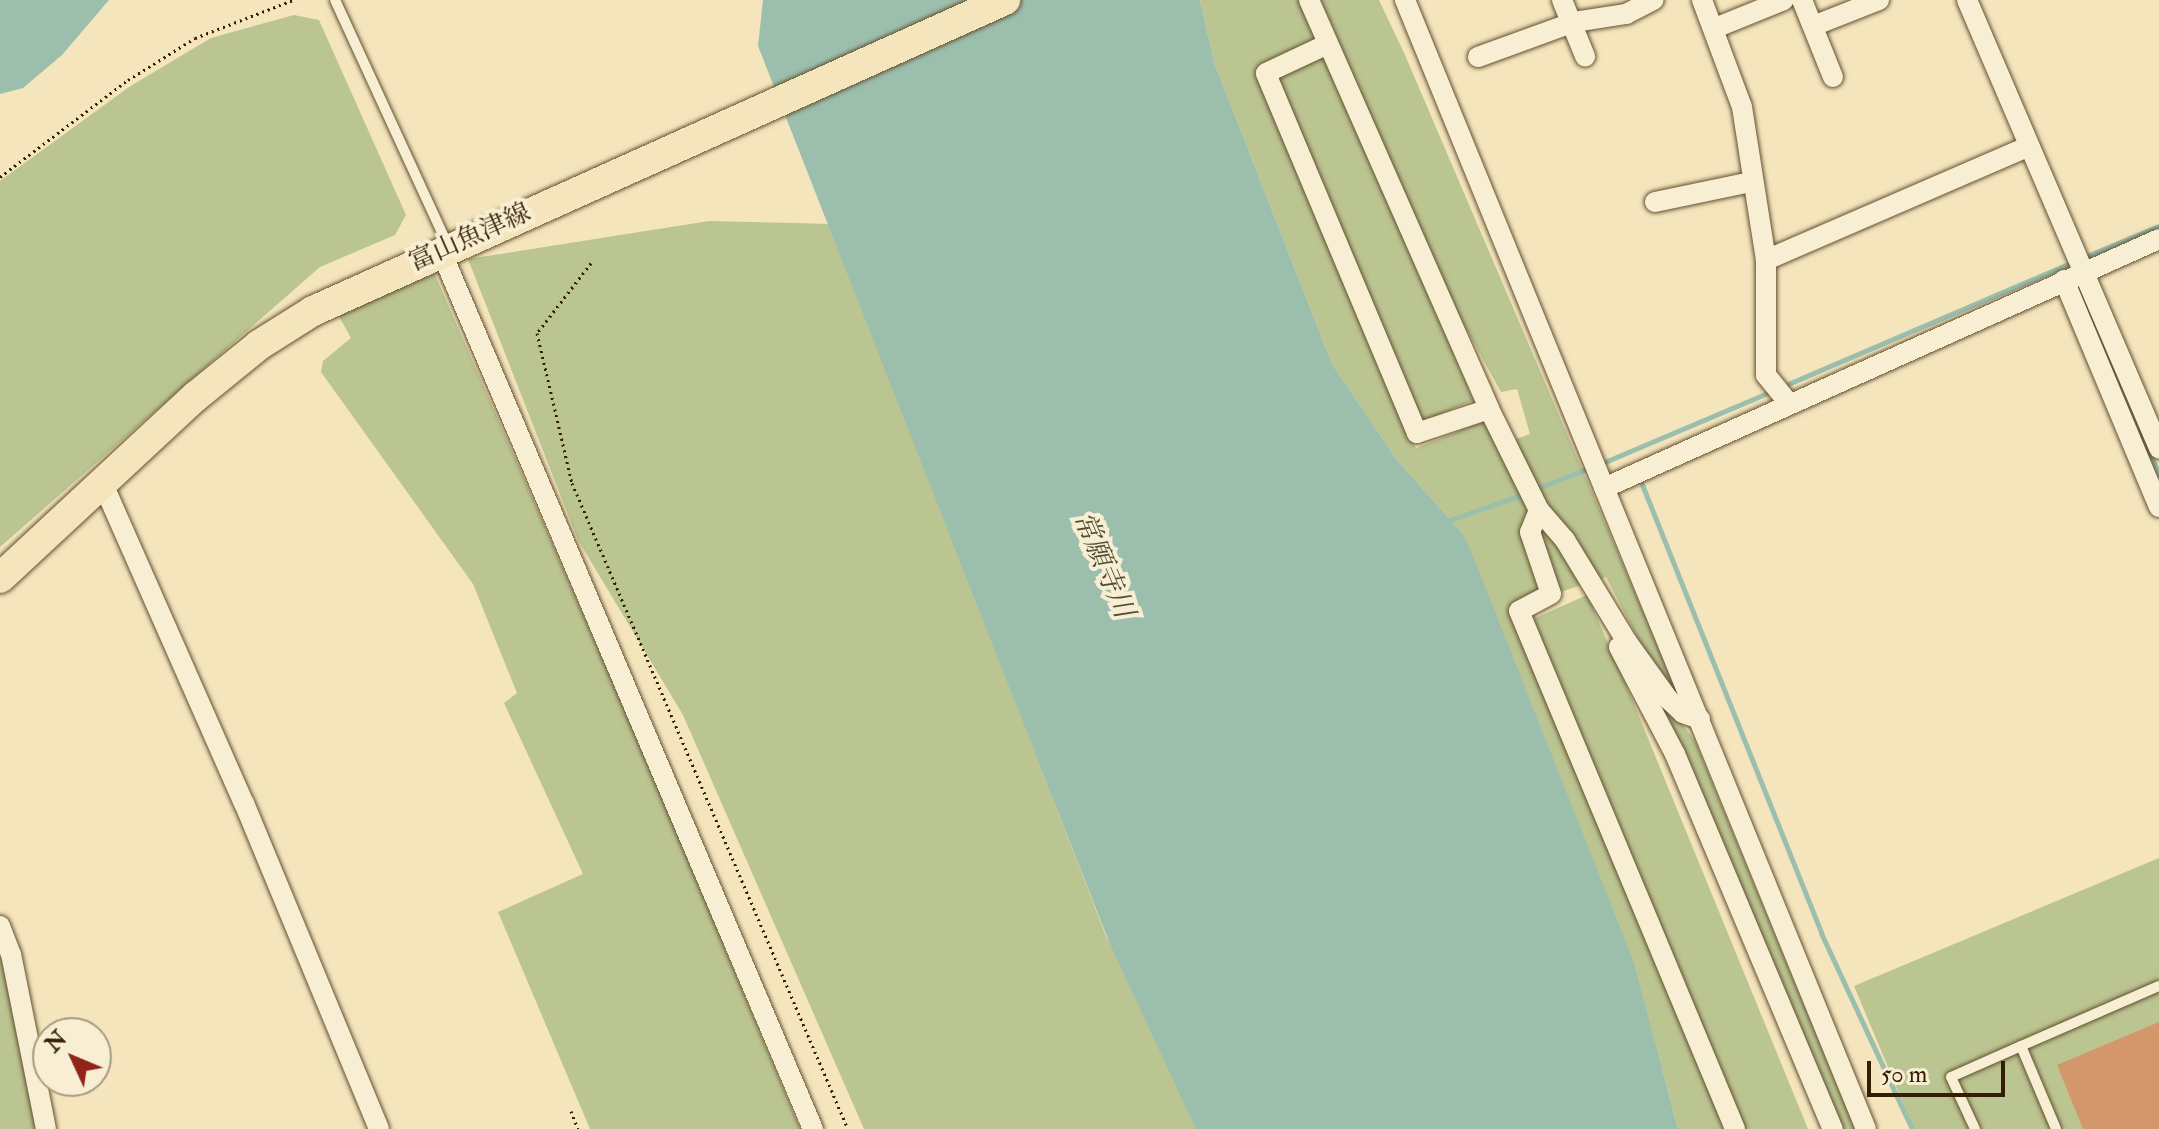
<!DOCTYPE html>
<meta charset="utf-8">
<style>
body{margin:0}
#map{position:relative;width:2159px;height:1129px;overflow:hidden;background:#f4e5bc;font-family:"IM FELL Double Pica","Noto Serif JP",serif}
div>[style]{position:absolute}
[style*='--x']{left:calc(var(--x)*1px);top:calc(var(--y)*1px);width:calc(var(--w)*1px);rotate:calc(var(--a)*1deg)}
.green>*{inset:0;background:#bbc591;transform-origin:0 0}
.water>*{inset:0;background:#9cbfad}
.stream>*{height:5px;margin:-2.5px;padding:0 2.5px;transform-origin:2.5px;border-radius:2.5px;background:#9cbfad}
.building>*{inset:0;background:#d4966b}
.path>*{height:3px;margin-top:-1.5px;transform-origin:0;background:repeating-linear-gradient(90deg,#331e02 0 2px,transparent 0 6px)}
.roads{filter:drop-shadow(0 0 2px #635030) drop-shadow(0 0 2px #635030)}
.lane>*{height:10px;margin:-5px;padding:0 5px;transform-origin:5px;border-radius:5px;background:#f8eed3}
.street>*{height:20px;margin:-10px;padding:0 10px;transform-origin:10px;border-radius:10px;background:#f8eed3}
.primary>*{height:30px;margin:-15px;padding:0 15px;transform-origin:15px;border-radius:15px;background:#f4e5bc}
span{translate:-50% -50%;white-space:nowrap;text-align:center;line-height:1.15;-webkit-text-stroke:8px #f8eed3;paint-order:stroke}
.street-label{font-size:26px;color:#331e02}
.water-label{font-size:28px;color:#524e35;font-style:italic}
.north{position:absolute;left:32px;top:1017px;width:80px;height:80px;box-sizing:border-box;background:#f8eed3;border:2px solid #a99b7f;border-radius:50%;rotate:314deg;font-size:22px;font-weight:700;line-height:32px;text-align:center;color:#331e02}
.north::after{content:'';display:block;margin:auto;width:28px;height:36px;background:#8f2418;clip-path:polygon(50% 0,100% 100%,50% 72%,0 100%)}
.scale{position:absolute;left:1867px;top:1061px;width:138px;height:36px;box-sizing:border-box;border:4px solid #331e02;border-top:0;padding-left:10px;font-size:24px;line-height:28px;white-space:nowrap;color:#331e02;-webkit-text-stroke:6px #f8eed3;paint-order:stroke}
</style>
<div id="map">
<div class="green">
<i style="clip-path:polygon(1200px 0,1299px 0,1317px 38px,1256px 71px,1416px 448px,1485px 421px,1498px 445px,1530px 434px,1517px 389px,1501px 392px,1448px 296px,1321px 0,1379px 0,1405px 55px,1680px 698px,1644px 650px,1606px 577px,1512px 608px,1725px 1129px,1678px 1129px,1662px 1069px,1465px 536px,1397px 460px,1332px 364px,1214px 62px)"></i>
<i style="clip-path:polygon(294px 15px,319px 20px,406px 215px,395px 235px,320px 267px,0 547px,0 181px,129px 87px,211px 38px)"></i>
<i style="left:1326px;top:53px;width:377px;height:58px;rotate:67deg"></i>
<i style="clip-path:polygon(709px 221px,831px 224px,1106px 936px,1197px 1129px,864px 1129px,683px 715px,578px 540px,468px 259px)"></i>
<i style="clip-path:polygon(432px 268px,641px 747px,800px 1129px,590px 1129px,498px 912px,583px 874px,504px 703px,517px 693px,473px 584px,321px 372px,323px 361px,351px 338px,336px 311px)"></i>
<i style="clip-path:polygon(1587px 595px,1627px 687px,1808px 1129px,1744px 1129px,1533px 619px)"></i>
<i style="clip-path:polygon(1640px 670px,1695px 741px,1855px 1129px,1839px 1129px)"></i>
<i style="clip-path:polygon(2159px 858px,2159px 1129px,1914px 1129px,1854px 986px)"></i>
<i style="clip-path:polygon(0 951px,3px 959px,36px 1129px,0 1129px)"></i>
</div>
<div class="water">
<i style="clip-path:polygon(0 0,109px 0,62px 55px,23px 88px,0 94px)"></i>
<i style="clip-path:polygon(763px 0,1200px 0,1214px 62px,1332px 364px,1397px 460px,1465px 536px,1633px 960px,1678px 1129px,1196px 1129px,1111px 947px,758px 46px)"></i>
</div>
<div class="stream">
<i style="--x:2082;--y:258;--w:83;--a:-22.6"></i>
<i style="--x:1781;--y:387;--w:318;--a:-23.2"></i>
<i style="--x:2141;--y:432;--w:47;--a:67.3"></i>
<i style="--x:1600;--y:464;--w:187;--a:-23"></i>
<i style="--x:1639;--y:477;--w:491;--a:68.2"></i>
<i style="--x:1821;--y:933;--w:216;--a:65.1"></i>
<i style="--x:1533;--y:490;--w:62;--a:-21.6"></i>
<i style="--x:1447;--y:521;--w:82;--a:-19.3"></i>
</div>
<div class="building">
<i style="clip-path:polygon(2159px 1022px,2159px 1129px,2083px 1129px,2057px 1065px)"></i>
</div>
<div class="path">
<i style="--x:0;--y:177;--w:161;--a:-37.2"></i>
<i style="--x:128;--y:80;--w:79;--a:-32.1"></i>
<i style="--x:195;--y:38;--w:105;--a:-21.2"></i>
<i style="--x:591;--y:263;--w:88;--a:127.6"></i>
<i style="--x:537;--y:333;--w:154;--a:76.9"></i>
<i style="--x:572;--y:483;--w:702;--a:66.87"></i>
<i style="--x:571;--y:1111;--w:19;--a:69"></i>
</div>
<div class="roads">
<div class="lane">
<i style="--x:335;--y:0;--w:271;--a:65.3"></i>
<i style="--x:2021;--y:1046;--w:150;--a:-23.5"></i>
<i style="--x:1975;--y:1129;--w:57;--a:-114.8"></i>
<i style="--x:1951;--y:1077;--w:77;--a:-23.9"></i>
<i style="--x:2021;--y:1046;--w:90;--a:67.1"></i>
</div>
<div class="street">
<i style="--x:1309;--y:0;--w:447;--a:66.2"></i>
<i style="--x:1489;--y:409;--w:76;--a:161.6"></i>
<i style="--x:1417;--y:433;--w:390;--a:-112.8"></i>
<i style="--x:1266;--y:73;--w:68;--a:-25.1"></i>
<i style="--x:1405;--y:0;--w:1219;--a:67.79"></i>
<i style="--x:1562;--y:0;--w:61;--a:67.7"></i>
<i style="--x:1702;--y:0;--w:114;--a:69.5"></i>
<i style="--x:1742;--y:107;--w:155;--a:81.1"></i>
<i style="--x:1766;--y:260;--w:115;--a:90"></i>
<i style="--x:1766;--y:375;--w:35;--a:51"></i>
<i style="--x:1802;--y:0;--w:83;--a:68.1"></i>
<i style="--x:1967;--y:0;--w:488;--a:66.8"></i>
<i style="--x:1813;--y:26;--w:71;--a:-21.5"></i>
<i style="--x:1715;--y:28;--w:74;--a:-22.1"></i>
<i style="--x:1478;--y:57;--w:102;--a:-20"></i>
<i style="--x:1574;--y:22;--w:53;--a:-8.7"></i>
<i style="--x:1626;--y:14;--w:31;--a:-27"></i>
<i style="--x:1655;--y:202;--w:98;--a:-11.8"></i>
<i style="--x:441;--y:251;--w:954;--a:67.04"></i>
<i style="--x:1766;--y:260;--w:284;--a:-23.4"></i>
<i style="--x:2064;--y:280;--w:246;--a:67.3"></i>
<i style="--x:1489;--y:409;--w:113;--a:63.7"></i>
<i style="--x:1539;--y:510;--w:24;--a:112"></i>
<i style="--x:1530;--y:532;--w:65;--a:71.3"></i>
<i style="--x:1551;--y:594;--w:36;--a:152"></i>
<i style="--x:1519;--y:611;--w:561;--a:67.36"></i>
<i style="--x:103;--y:484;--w:349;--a:66.2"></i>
<i style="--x:244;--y:803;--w:353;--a:67.5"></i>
<i style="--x:1604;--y:488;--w:608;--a:-24.16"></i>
<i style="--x:1539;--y:510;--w:40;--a:49"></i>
<i style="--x:1565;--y:540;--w:119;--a:58.7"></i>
<i style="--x:1700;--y:719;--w:18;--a:-161"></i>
<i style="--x:1683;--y:713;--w:19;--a:-137"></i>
<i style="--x:1669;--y:700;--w:72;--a:-125.9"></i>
<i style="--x:1627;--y:642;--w:9;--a:148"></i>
<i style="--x:1619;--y:647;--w:121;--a:62.4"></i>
<i style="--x:1675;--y:754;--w:407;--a:67.2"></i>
<i style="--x:0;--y:926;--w:30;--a:69"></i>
<i style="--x:11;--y:954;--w:178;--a:78.7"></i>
</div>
<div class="primary">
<i style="--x:0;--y:578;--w:266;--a:-42.9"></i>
<i style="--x:195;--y:397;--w:82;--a:-39.1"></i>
<i style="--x:259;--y:345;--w:64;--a:-32.2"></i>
<i style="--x:313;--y:311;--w:759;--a:-24.2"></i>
</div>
</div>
<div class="street-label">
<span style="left:470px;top:238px;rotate:-24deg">富山魚津線</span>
</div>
<div class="water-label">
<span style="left:1103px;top:565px;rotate:67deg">常願寺川</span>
</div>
<div class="north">N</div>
<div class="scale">50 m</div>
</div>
